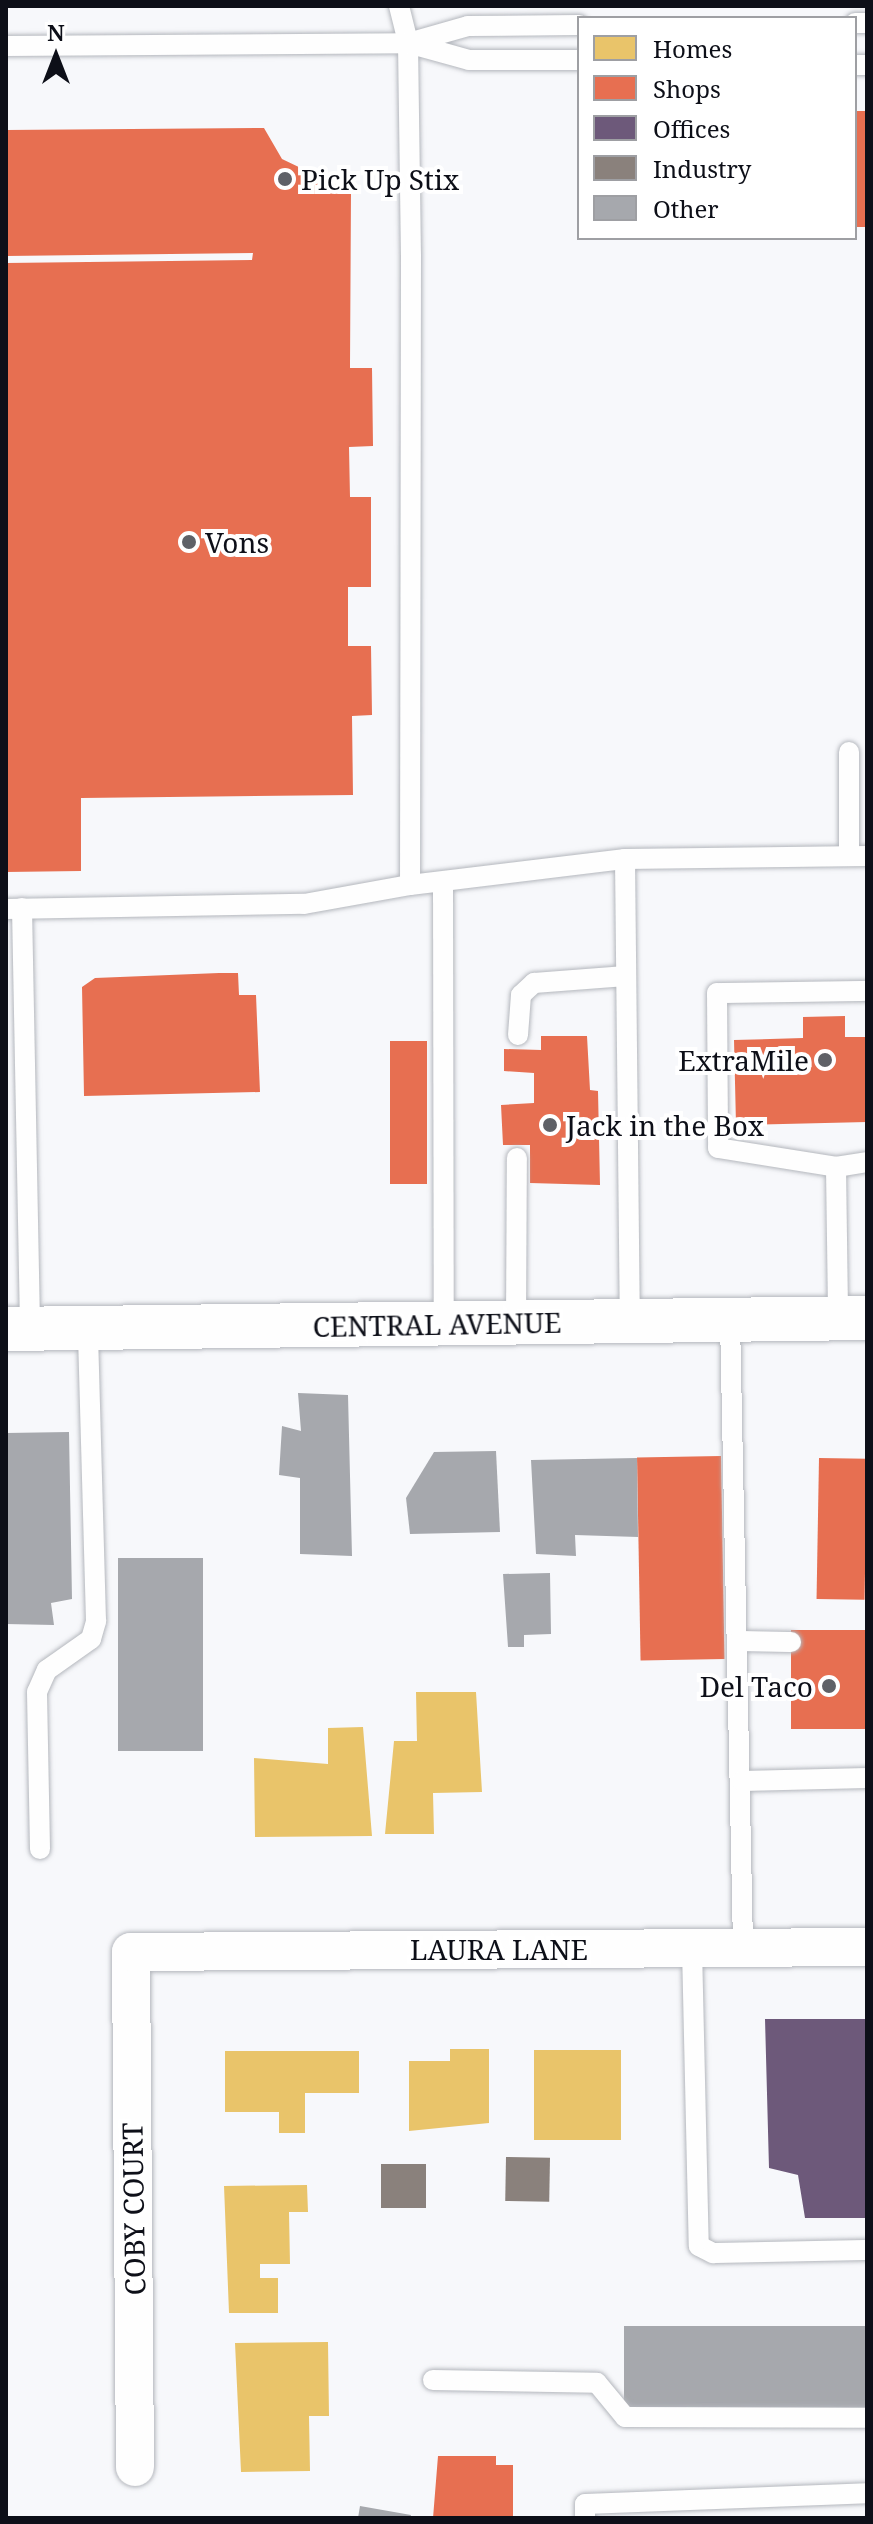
<!DOCTYPE html>
<style>
body{margin:0}
#map{position:relative;width:873px;height:2524px;overflow:hidden;background:#f7f8fb;font-family:"Noto Serif",serif}
div>[style]{position:absolute}
[style*='--x']{left:calc(var(--x)*1px);top:calc(var(--y)*1px);width:calc(var(--w)*1px);rotate:calc(var(--a)*1deg)}
.homes>*{inset:0;background:#e9c46a;transform-origin:0 0}
.shops>*{inset:0;background:#e76f51;transform-origin:0 0}
.offices>*{inset:0;background:#6d597a}
.industry>*{inset:0;background:#8a817c;transform-origin:0 0}
.building>*{inset:0;background:#a6a8ad;transform-origin:0 0}
.roads{filter:drop-shadow(0 0 2px #b4b7bd) drop-shadow(0 0 2px #b4b7bd)}
.lane>*{height:20px;margin:-10px;padding:0 10px;transform-origin:10px;border-radius:10px;background:#fefefe}
.street>*{height:38px;margin:-19px;padding:0 19px;transform-origin:19px;border-radius:19px;background:#fefefe}
.primary>*{height:44px;margin:-22px;padding:0 22px;transform-origin:22px;border-radius:22px;background:#fefefe}
.dots>*{width:22px;height:22px;translate:-50% -50%;box-sizing:border-box;border:4px solid #fff;border-radius:50%}
span{translate:-50% -50%;white-space:nowrap;text-align:center;line-height:1.15;-webkit-text-stroke:8px #fff;paint-order:stroke}
.poi-label{font-size:28px;color:#0d0f18}
.left{translate:0 -50%;text-align:left}
.right{translate:-100% -50%;text-align:right}
.street-label{font-size:28px;color:#0d0f18}
.frame{position:absolute;inset:0;border:8px solid #0d0f18;pointer-events:none}
.legend{position:absolute;left:577px;top:16px;width:280px;height:224px;box-sizing:border-box;background:#fff;border:2px solid #9e9fa3;margin:0;padding:10px 14px;list-style:none;font-size:24px;color:#0d0f18}
.legend li{display:flex;align-items:center;gap:16px;height:40px}
.legend b{width:40px;border:2px solid #9e9fa3}
.north{position:absolute;left:16px;top:16px;width:80px;height:80px;-webkit-text-stroke:6px #fff;paint-order:stroke;rotate:0deg;font-size:22px;font-weight:700;line-height:32px;text-align:center;color:#0d0f18}
.north::after{content:'';display:block;margin:auto;width:28px;height:36px;background:#0d0f18;clip-path:polygon(50% 0,100% 100%,50% 72%,0 100%)}
</style>
<div id="map">
<div class="homes">
<i style="clip-path:polygon(416px 1692px,476px 1692px,482px 1792px,433px 1793px,434px 1834px,385px 1834px,394px 1741px,417px 1741px)"></i>
<i style="clip-path:polygon(363px 1727px,372px 1836px,255px 1837px,254px 1758px,328px 1764px,328px 1728px)"></i>
<i style="clip-path:polygon(450px 2049px,489px 2049px,489px 2123px,409px 2131px,409px 2061px,450px 2061px)"></i>
<i style="left:534px;top:2050px;width:87px;height:90px"></i>
<i style="clip-path:polygon(225px 2051px,359px 2051px,359px 2093px,305px 2093px,305px 2133px,279px 2133px,279px 2112px,225px 2112px)"></i>
<i style="clip-path:polygon(307px 2185px,308px 2212px,289px 2212px,290px 2264px,260px 2264px,260px 2278px,278px 2278px,278px 2313px,229px 2313px,224px 2186px)"></i>
<i style="clip-path:polygon(328px 2342px,329px 2416px,309px 2416px,310px 2471px,241px 2472px,235px 2343px)"></i>
</div>
<div class="shops">
<i style="left:855px;top:111px;width:12px;height:116px"></i>
<i style="clip-path:polygon(264px 128px,282px 159px,351px 192px,350px 368px,372px 368px,373px 446px,349px 447px,350px 497px,371px 497px,371px 587px,348px 587px,348px 646px,371px 646px,372px 715px,352px 716px,353px 795px,81px 798px,81px 871px,6px 872px,6px 263px,252px 260px,253px 253px,6px 256px,6px 130px)"></i>
<i style="clip-path:polygon(219px 973px,238px 973px,239px 995px,256px 995px,260px 1092px,84px 1096px,82px 987px,95px 978px)"></i>
<i style="clip-path:polygon(845px 1016px,845px 1037px,867px 1037px,867px 1122px,736px 1125px,734px 1040px,803px 1038px,803px 1017px)"></i>
<i style="clip-path:polygon(541px 1036px,587px 1036px,590px 1090px,598px 1091px,600px 1185px,530px 1183px,530px 1145px,503px 1145px,501px 1105px,534px 1103px,534px 1073px,504px 1071px,504px 1049px,541px 1050px)"></i>
<i style="left:390px;top:1041px;width:37px;height:143px"></i>
<i style="left:721px;top:1456px;width:203px;height:84px;rotate:89deg"></i>
<i style="left:819px;top:1458px;width:48px;height:141px;rotate:1deg"></i>
<i style="left:867px;top:1630px;width:99px;height:76px;rotate:90deg"></i>
<i style="clip-path:polygon(438px 2456px,496px 2456px,496px 2465px,513px 2465px,513px 2518px,433px 2518px)"></i>
</div>
<div class="offices">
<i style="clip-path:polygon(765px 2019px,867px 2019px,867px 2218px,805px 2218px,798px 2175px,769px 2168px)"></i>
</div>
<div class="industry">
<i style="left:506px;top:2157px;width:44px;height:44px;rotate:1deg"></i>
<i style="left:381px;top:2164px;width:45px;height:44px"></i>
</div>
<div class="building">
<i style="clip-path:polygon(298px 1393px,348px 1395px,352px 1556px,300px 1554px,300px 1478px,279px 1475px,282px 1426px,301px 1431px)"></i>
<i style="clip-path:polygon(69px 1432px,72px 1599px,51px 1603px,54px 1625px,6px 1624px,6px 1433px)"></i>
<i style="clip-path:polygon(496px 1451px,500px 1532px,410px 1534px,406px 1498px,434px 1452px)"></i>
<i style="clip-path:polygon(637px 1458px,638px 1537px,575px 1535px,576px 1556px,536px 1554px,531px 1460px)"></i>
<i style="left:118px;top:1558px;width:85px;height:193px"></i>
<i style="clip-path:polygon(550px 1573px,551px 1634px,524px 1635px,524px 1647px,508px 1647px,503px 1574px)"></i>
<i style="left:624px;top:2326px;width:243px;height:88px"></i>
<i style="clip-path:polygon(360px 2506px,411px 2515px,410px 2518px,358px 2518px)"></i>
</div>
<div class="roads">
<div class="lane">
<i style="--x:399;--y:6;--w:38;--a:76"></i>
<i style="--x:408;--y:43;--w:212;--a:89.2"></i>
<i style="--x:411;--y:255;--w:630;--a:90.09"></i>
<i style="--x:410;--y:885;--w:217;--a:-6.9"></i>
<i style="--x:625;--y:859;--w:242;--a:-0.7"></i>
<i style="--x:855;--y:23;--w:12;--a:0"></i>
<i style="--x:408;--y:43;--w:62;--a:-15.8"></i>
<i style="--x:468;--y:26;--w:111;--a:-0.5"></i>
<i style="--x:6;--y:46;--w:402;--a:-0.4"></i>
<i style="--x:408;--y:43;--w:63;--a:15.6"></i>
<i style="--x:469;--y:60;--w:110;--a:0"></i>
<i style="--x:855;--y:65;--w:12;--a:0"></i>
<i style="--x:849;--y:752;--w:104;--a:90"></i>
<i style="--x:625;--y:859;--w:462;--a:89.4"></i>
<i style="--x:443;--y:883;--w:441;--a:89.9"></i>
<i style="--x:22;--y:908;--w:420;--a:88.9"></i>
<i style="--x:6;--y:909;--w:298;--a:-1"></i>
<i style="--x:304;--y:904;--w:108;--a:-10.2"></i>
<i style="--x:867;--y:991;--w:150;--a:179.2"></i>
<i style="--x:717;--y:993;--w:155;--a:89.6"></i>
<i style="--x:718;--y:1148;--w:120;--a:9.1"></i>
<i style="--x:836;--y:1167;--w:31;--a:-9"></i>
<i style="--x:518;--y:1035;--w:40;--a:-85.7"></i>
<i style="--x:521;--y:995;--w:18;--a:-43"></i>
<i style="--x:534;--y:983;--w:92;--a:-4.4"></i>
<i style="--x:836;--y:1167;--w:152;--a:89.2"></i>
<i style="--x:730;--y:1320;--w:628;--a:88.81"></i>
<i style="--x:516;--y:1323;--w:165;--a:-89.7"></i>
<i style="--x:739;--y:1641;--w:52;--a:1.1"></i>
<i style="--x:742;--y:1781;--w:125;--a:-1.4"></i>
<i style="--x:40;--y:1849;--w:157;--a:-91.1"></i>
<i style="--x:37;--y:1692;--w:24;--a:-66"></i>
<i style="--x:47;--y:1670;--w:54;--a:-35.2"></i>
<i style="--x:91;--y:1639;--w:19;--a:-74"></i>
<i style="--x:96;--y:1621;--w:293;--a:-91.6"></i>
<i style="--x:692;--y:1948;--w:298;--a:88.7"></i>
<i style="--x:699;--y:2246;--w:16;--a:27"></i>
<i style="--x:713;--y:2253;--w:154;--a:-1.1"></i>
<i style="--x:433;--y:2380;--w:164;--a:1"></i>
<i style="--x:597;--y:2383;--w:44;--a:50.5"></i>
<i style="--x:625;--y:2417;--w:242;--a:0.2"></i>
<i style="--x:585;--y:2518;--w:14;--a:-90"></i>
<i style="--x:585;--y:2504;--w:282;--a:-2.2"></i>
</div>
<div class="street">
<i style="--x:135;--y:2467;--w:515;--a:-90.45"></i>
<i style="--x:131;--y:1952;--w:736;--a:-0.39"></i>
</div>
<div class="primary">
<i style="--x:6;--y:1329;--w:861;--a:-0.73"></i>
</div>
</div>
<div class="dots">
<i style="left:285px;top:179px;background:#5f6167"></i>
<i style="left:189px;top:542px;background:#5f6167"></i>
<i style="left:825px;top:1060px;background:#5f6167"></i>
<i style="left:550px;top:1125px;background:#5f6167"></i>
<i style="left:829px;top:1686px;background:#5f6167"></i>
</div>
<div class="poi-label">
<span class="left" style="left:301px;top:179px">Pick Up Stix</span>
<span class="left" style="left:205px;top:542px">Vons</span>
<span class="right" style="left:809px;top:1060px">ExtraMile</span>
<span class="left" style="left:566px;top:1125px">Jack in the Box</span>
<span class="right" style="left:813px;top:1686px">Del Taco</span>
</div>
<div class="street-label">
<span style="left:437px;top:1324px;rotate:-1deg">CENTRAL AVENUE</span>
<span style="left:499px;top:1949px">LAURA LANE</span>
<span style="left:133px;top:2209px;rotate:-91deg">COBY COURT</span>
</div>
<div class="frame"></div>
<ul class="legend">
<li><b style="height:22px;background:#e9c46a"></b>Homes</li>
<li><b style="height:22px;background:#e76f51"></b>Shops</li>
<li><b style="height:22px;background:#6d597a"></b>Offices</li>
<li><b style="height:22px;background:#8a817c"></b>Industry</li>
<li><b style="height:22px;background:#a6a8ad"></b>Other</li>
</ul>
<div class="north">N</div>
</div>
